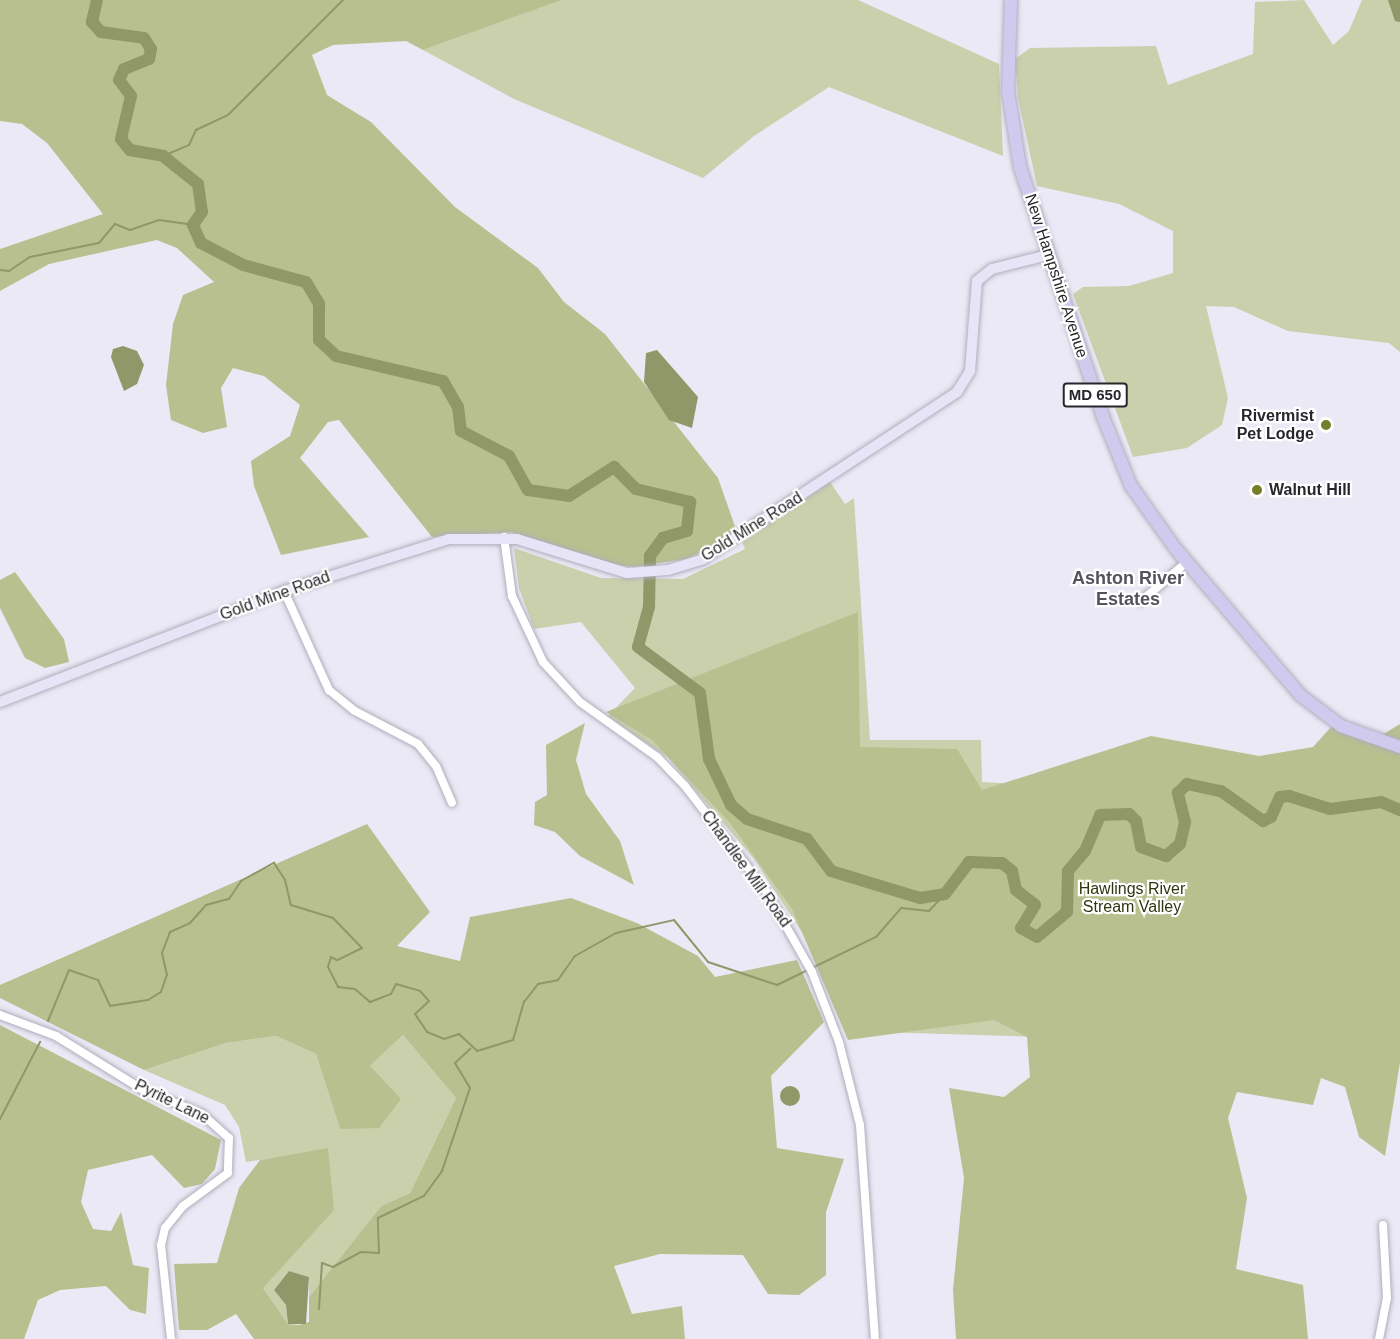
<!DOCTYPE html>
<style>
body{margin:0}
#map{position:relative;width:1400px;height:1339px;overflow:hidden;background:#ebe9f6;font-family:Arial,sans-serif}
div>[style]{position:absolute}
[style*='--x']{left:calc(var(--x)*1px);top:calc(var(--y)*1px);width:calc(var(--w)*1px);rotate:calc(var(--a)*1deg)}
.green>*{inset:0;background:#cad0ac}
.forest>*{inset:0;background:#b8c08f}
.water>*{inset:0;background:#909768}
.round{border-radius:50%}
.stream>*{height:2px;margin:-1px;padding:0 1px;transform-origin:1px;border-radius:1px;background:#909768}
.river>*{height:12px;margin:-6px;padding:0 6px;transform-origin:6px;border-radius:6px;background:#909768}
.roads{filter:drop-shadow(0 0 2px #afaeba) drop-shadow(0 0 2px #afaeba)}
.street>*{height:8px;margin:-4px;padding:0 4px;transform-origin:4px;border-radius:4px;background:#fff}
.secondary>*{height:10px;margin:-5px;padding:0 5px;transform-origin:5px;border-radius:5px;background:#e8e4f7}
.primary>*{height:12px;margin:-6px;padding:0 6px;transform-origin:6px;border-radius:6px;background:#d0caef}
.dots>*{width:16px;height:16px;translate:-50% -50%;box-sizing:border-box;border:3px solid #fff;border-radius:50%}
span{translate:-50% -50%;white-space:nowrap;text-align:center;line-height:1.15;-webkit-text-stroke:4.5px #fff;paint-order:stroke}
.shield-label span{padding:2px 4px;background:#fff;border:2px solid;border-radius:4px;-webkit-text-stroke-width:0}
.shield-label{font-size:15px;color:#27262b;font-weight:700}
.street-label{font-size:16px;color:#27262b}
.poi-label{font-size:16px;color:#27262b;font-weight:700}
.right{translate:-100% -50%;text-align:right}
.left{translate:0 -50%;text-align:left}
.park-label{font-size:16px;color:#313610}
.neighbourhood-label{font-size:18px;color:#54525d;font-weight:700}
</style>
<div id="map">
<div class="green">
<i style="clip-path:polygon(562px 0,858px 0,999px 64px,1003px 156px,829px 87px,754px 136px,703px 178px,514px 99px,423px 50px)"></i>
<i style="clip-path:polygon(1304px 0,1333px 45px,1349px 31px,1362px 0,1400px 0,1400px 352px,1389px 343px,1288px 331px,1234px 307px,1206px 306px,1228px 398px,1222px 425px,1187px 448px,1133px 457px,1073px 294px,1083px 287px,1129px 286px,1173px 273px,1173px 231px,1119px 204px,1037px 186px,1018px 98px,1015px 59px,1030px 48px,1156px 46px,1168px 85px,1253px 54px,1255px 2px)"></i>
<i style="clip-path:polygon(830px 482px,845px 504px,854px 498px,870px 740px,981px 740px,982px 782px,1038px 785px,1165px 1041px,848px 1031px,811px 946px,754px 859px,668px 758px,608px 716px,635px 688px,581px 622px,534px 629px,519px 588px,514px 548px,601px 578px,683px 579px,745px 549px,742px 542px)"></i>
<i style="clip-path:polygon(403px 1035px,456px 1098px,410px 1193px,381px 1206px,309px 1297px,309px 1277px,289px 1271px,274px 1290px,286px 1305px,288px 1324px,263px 1288px,328px 1149px,246px 1162px,239px 1127px,225px 1105px,144px 1070px,226px 1043px,276px 1036px,316px 1054px,340px 1129px,370px 1066px)"></i>
</div>
<div class="forest">
<i style="clip-path:polygon(0 0,562px 0,423px 50px,406px 41px,333px 45px,312px 55px,327px 95px,371px 122px,455px 207px,538px 268px,564px 302px,605px 334px,718px 478px,738px 535px,686px 559px,633px 567px,598px 562px,511px 532px,432px 537px,339px 420px,328px 422px,300px 458px,369px 537px,281px 555px,254px 486px,251px 461px,290px 436px,300px 405px,264px 376px,233px 368px,221px 388px,227px 427px,203px 433px,171px 420px,166px 385px,173px 324px,183px 295px,214px 282px,177px 248px,157px 240px,49px 264px,0 291px,0 249px,103px 214px,47px 143px,22px 124px,0 121px)"></i>
<i style="clip-path:polygon(15px 572px,64px 639px,69px 662px,45px 668px,25px 658px,0 608px,0 580px)"></i>
<i style="clip-path:polygon(858px 612px,860px 747px,957px 749px,982px 790px,1151px 736px,1259px 756px,1313px 747px,1332px 726px,1369px 743px,1400px 724px,1400px 1062px,1385px 1156px,1359px 1137px,1345px 1087px,1321px 1078px,1313px 1105px,1237px 1092px,1228px 1118px,1247px 1198px,1236px 1269px,1303px 1285px,1308px 1339px,956px 1339px,953px 1290px,964px 1178px,949px 1088px,1004px 1097px,1030px 1077px,1027px 1037px,994px 1020px,848px 1040px,792px 909px,730px 823px,652px 740px,606px 712px)"></i>
<i style="clip-path:polygon(585px 723px,576px 760px,586px 794px,620px 841px,634px 885px,580px 856px,555px 832px,534px 825px,535px 802px,547px 795px,546px 745px)"></i>
<i style="clip-path:polygon(367px 824px,430px 912px,397px 946px,460px 961px,470px 917px,571px 898px,637px 923px,698px 956px,715px 977px,797px 960px,824px 1022px,771px 1076px,777px 1148px,844px 1159px,826px 1212px,826px 1275px,799px 1295px,768px 1294px,743px 1255px,660px 1254px,614px 1266px,632px 1314px,682px 1306px,685px 1339px,254px 1339px,236px 1314px,207px 1330px,179px 1330px,174px 1264px,217px 1263px,239px 1188px,260px 1160px,328px 1148px,334px 1210px,263px 1288px,288px 1324px,299px 1325px,309px 1322px,309px 1297px,381px 1206px,410px 1193px,456px 1098px,403px 1035px,370px 1066px,401px 1099px,379px 1128px,340px 1129px,316px 1054px,276px 1036px,226px 1043px,144px 1070px,0 998px,0 985px)"></i>
<i style="clip-path:polygon(0 1025px,221px 1140px,215px 1169px,202px 1184px,184px 1188px,152px 1155px,88px 1170px,81px 1202px,93px 1229px,111px 1231px,121px 1212px,133px 1265px,149px 1268px,146px 1314px,130px 1310px,106px 1286px,60px 1290px,38px 1300px,24px 1339px,0 1339px)"></i>
</div>
<div class="water">
<i style="clip-path:polygon(1388px 0,1400px 0,1400px 22px,1395px 21px)"></i>
<i style="clip-path:polygon(123px 346px,137px 351px,144px 365px,137px 384px,124px 391px,111px 357px,113px 349px)"></i>
<i style="clip-path:polygon(657px 350px,698px 397px,692px 428px,669px 420px,644px 382px,646px 353px)"></i>
<i class="round" style="left:780px;top:1086px;width:20px;height:20px"></i>
<i style="clip-path:polygon(289px 1271px,309px 1277px,306px 1324px,288px 1324px,286px 1305px,274px 1290px)"></i>
</div>
<div class="stream">
<i style="--x:163;--y:156;--w:28;--a:-23"></i>
<i style="--x:189;--y:145;--w:17;--a:-65"></i>
<i style="--x:196;--y:130;--w:35;--a:-25"></i>
<i style="--x:228;--y:115;--w:163;--a:-45"></i>
<i style="--x:0;--y:270;--w:9;--a:6"></i>
<i style="--x:9;--y:271;--w:25;--a:-34"></i>
<i style="--x:30;--y:257;--w:70;--a:-11.5"></i>
<i style="--x:99;--y:243;--w:25;--a:-50"></i>
<i style="--x:115;--y:224;--w:16;--a:22"></i>
<i style="--x:130;--y:230;--w:31;--a:-19"></i>
<i style="--x:159;--y:220;--w:34;--a:8"></i>
<i style="--x:48;--y:1021;--w:55;--a:-67.6"></i>
<i style="--x:69;--y:970;--w:31;--a:19"></i>
<i style="--x:98;--y:980;--w:29;--a:65"></i>
<i style="--x:110;--y:1006;--w:38;--a:-9"></i>
<i style="--x:148;--y:1000;--w:15;--a:-32"></i>
<i style="--x:161;--y:992;--w:18;--a:-71"></i>
<i style="--x:167;--y:975;--w:23;--a:-103"></i>
<i style="--x:162;--y:953;--w:22;--a:-69"></i>
<i style="--x:170;--y:932;--w:22;--a:-24"></i>
<i style="--x:190;--y:923;--w:24;--a:-48"></i>
<i style="--x:206;--y:905;--w:24;--a:-15"></i>
<i style="--x:229;--y:899;--w:22;--a:-56"></i>
<i style="--x:241;--y:881;--w:38;--a:-29"></i>
<i style="--x:274;--y:863;--w:20;--a:57"></i>
<i style="--x:285;--y:880;--w:26;--a:77"></i>
<i style="--x:291;--y:905;--w:44;--a:17.2"></i>
<i style="--x:333;--y:918;--w:42;--a:46"></i>
<i style="--x:362;--y:948;--w:28;--a:154"></i>
<i style="--x:337;--y:960;--w:7;--a:-153"></i>
<i style="--x:331;--y:957;--w:10;--a:107"></i>
<i style="--x:328;--y:967;--w:22;--a:63"></i>
<i style="--x:338;--y:987;--w:17;--a:7"></i>
<i style="--x:355;--y:989;--w:20;--a:41"></i>
<i style="--x:370;--y:1002;--w:22;--a:-21"></i>
<i style="--x:391;--y:994;--w:11;--a:-63"></i>
<i style="--x:396;--y:984;--w:25;--a:16"></i>
<i style="--x:420;--y:991;--w:13;--a:48"></i>
<i style="--x:429;--y:1001;--w:19;--a:137"></i>
<i style="--x:415;--y:1014;--w:22;--a:56"></i>
<i style="--x:427;--y:1032;--w:18;--a:22"></i>
<i style="--x:444;--y:1039;--w:16;--a:-18"></i>
<i style="--x:459;--y:1034;--w:25;--a:43"></i>
<i style="--x:477;--y:1051;--w:38;--a:-17"></i>
<i style="--x:513;--y:1040;--w:40;--a:-74"></i>
<i style="--x:524;--y:1002;--w:23;--a:-52"></i>
<i style="--x:538;--y:984;--w:20;--a:-11"></i>
<i style="--x:558;--y:980;--w:29;--a:-55"></i>
<i style="--x:575;--y:956;--w:47;--a:-29.3"></i>
<i style="--x:616;--y:933;--w:59;--a:-12.6"></i>
<i style="--x:674;--y:920;--w:54;--a:51"></i>
<i style="--x:708;--y:962;--w:73;--a:18.4"></i>
<i style="--x:777;--y:985;--w:110;--a:-25.9"></i>
<i style="--x:876;--y:937;--w:38;--a:-49"></i>
<i style="--x:901;--y:908;--w:28;--a:6"></i>
<i style="--x:929;--y:911;--w:23;--a:-47"></i>
<i style="--x:0;--y:1119;--w:87;--a:-62.5"></i>
<i style="--x:319;--y:1309;--w:46;--a:-86.3"></i>
<i style="--x:322;--y:1263;--w:12;--a:20"></i>
<i style="--x:333;--y:1267;--w:32;--a:-28"></i>
<i style="--x:361;--y:1252;--w:18;--a:3"></i>
<i style="--x:379;--y:1253;--w:35;--a:-92"></i>
<i style="--x:378;--y:1218;--w:51;--a:-25.6"></i>
<i style="--x:424;--y:1196;--w:31;--a:-54"></i>
<i style="--x:442;--y:1171;--w:88;--a:-71.4"></i>
<i style="--x:470;--y:1088;--w:29;--a:-121"></i>
<i style="--x:455;--y:1063;--w:21;--a:-43"></i>
</div>
<div class="river">
<i style="--x:97;--y:0;--w:23;--a:103"></i>
<i style="--x:92;--y:22;--w:13;--a:48"></i>
<i style="--x:101;--y:32;--w:43;--a:7.9"></i>
<i style="--x:144;--y:38;--w:13;--a:58"></i>
<i style="--x:151;--y:49;--w:10;--a:101"></i>
<i style="--x:149;--y:59;--w:27;--a:158"></i>
<i style="--x:124;--y:69;--w:12;--a:114"></i>
<i style="--x:119;--y:80;--w:20;--a:53"></i>
<i style="--x:131;--y:96;--w:44;--a:103.1"></i>
<i style="--x:121;--y:139;--w:14;--a:51"></i>
<i style="--x:130;--y:150;--w:34;--a:10"></i>
<i style="--x:163;--y:156;--w:45;--a:38.7"></i>
<i style="--x:198;--y:184;--w:28;--a:82"></i>
<i style="--x:202;--y:212;--w:16;--a:125"></i>
<i style="--x:193;--y:225;--w:20;--a:66"></i>
<i style="--x:201;--y:243;--w:47;--a:27.6"></i>
<i style="--x:243;--y:265;--w:65;--a:15.1"></i>
<i style="--x:306;--y:282;--w:26;--a:59"></i>
<i style="--x:319;--y:304;--w:36;--a:90"></i>
<i style="--x:319;--y:340;--w:23;--a:43"></i>
<i style="--x:336;--y:356;--w:110;--a:13.2"></i>
<i style="--x:443;--y:381;--w:30;--a:60"></i>
<i style="--x:458;--y:407;--w:24;--a:83"></i>
<i style="--x:461;--y:431;--w:54;--a:27.5"></i>
<i style="--x:509;--y:456;--w:39;--a:61"></i>
<i style="--x:528;--y:490;--w:41;--a:8.3"></i>
<i style="--x:569;--y:496;--w:54;--a:-32.8"></i>
<i style="--x:614;--y:467;--w:31;--a:45"></i>
<i style="--x:636;--y:489;--w:56;--a:13.5"></i>
<i style="--x:690;--y:502;--w:29;--a:96"></i>
<i style="--x:687;--y:531;--w:25;--a:164"></i>
<i style="--x:663;--y:538;--w:22;--a:126"></i>
<i style="--x:650;--y:556;--w:51;--a:91.1"></i>
<i style="--x:649;--y:607;--w:41;--a:105.4"></i>
<i style="--x:638;--y:647;--w:77;--a:36.6"></i>
<i style="--x:700;--y:693;--w:67;--a:82.2"></i>
<i style="--x:709;--y:759;--w:51;--a:64.4"></i>
<i style="--x:731;--y:805;--w:21;--a:41"></i>
<i style="--x:747;--y:819;--w:63;--a:18.4"></i>
<i style="--x:807;--y:839;--w:40;--a:53"></i>
<i style="--x:831;--y:871;--w:93;--a:16.9"></i>
<i style="--x:920;--y:898;--w:25;--a:-9"></i>
<i style="--x:945;--y:894;--w:40;--a:-53"></i>
<i style="--x:969;--y:862;--w:33;--a:2"></i>
<i style="--x:1002;--y:863;--w:13;--a:39"></i>
<i style="--x:1012;--y:871;--w:19;--a:78"></i>
<i style="--x:1016;--y:890;--w:24;--a:38"></i>
<i style="--x:1035;--y:905;--w:27;--a:121"></i>
<i style="--x:1021;--y:928;--w:18;--a:29"></i>
<i style="--x:1037;--y:937;--w:39;--a:-40"></i>
<i style="--x:1067;--y:912;--w:41;--a:-88.6"></i>
<i style="--x:1068;--y:871;--w:26;--a:-50"></i>
<i style="--x:1085;--y:851;--w:39;--a:-67"></i>
<i style="--x:1100;--y:815;--w:29;--a:-2"></i>
<i style="--x:1129;--y:814;--w:10;--a:45"></i>
<i style="--x:1136;--y:821;--w:26;--a:79"></i>
<i style="--x:1141;--y:847;--w:27;--a:20"></i>
<i style="--x:1166;--y:856;--w:18;--a:-41"></i>
<i style="--x:1180;--y:844;--w:23;--a:-77"></i>
<i style="--x:1185;--y:822;--w:30;--a:-104"></i>
<i style="--x:1178;--y:793;--w:13;--a:-45"></i>
<i style="--x:1187;--y:784;--w:35;--a:12"></i>
<i style="--x:1221;--y:791;--w:52;--a:35.5"></i>
<i style="--x:1263;--y:821;--w:9;--a:-27"></i>
<i style="--x:1271;--y:817;--w:22;--a:-66"></i>
<i style="--x:1280;--y:797;--w:9;--a:-6"></i>
<i style="--x:1289;--y:796;--w:43;--a:17.6"></i>
<i style="--x:1330;--y:809;--w:51;--a:-7.8"></i>
<i style="--x:1381;--y:802;--w:21;--a:23"></i>
</div>
<div class="roads">
<div class="street">
<i style="--x:504;--y:537;--w:60;--a:82.3"></i>
<i style="--x:512;--y:596;--w:73;--a:64.8"></i>
<i style="--x:543;--y:662;--w:54;--a:47.2"></i>
<i style="--x:580;--y:702;--w:95;--a:35.5"></i>
<i style="--x:657;--y:757;--w:40;--a:46"></i>
<i style="--x:685;--y:786;--w:133;--a:52.4"></i>
<i style="--x:766;--y:891;--w:93;--a:60.4"></i>
<i style="--x:812;--y:972;--w:75;--a:68.9"></i>
<i style="--x:839;--y:1042;--w:86;--a:75.8"></i>
<i style="--x:860;--y:1125;--w:215;--a:86"></i>
<i style="--x:284;--y:591;--w:109;--a:65.6"></i>
<i style="--x:329;--y:690;--w:33;--a:39"></i>
<i style="--x:355;--y:711;--w:71;--a:27.6"></i>
<i style="--x:418;--y:744;--w:28;--a:51"></i>
<i style="--x:436;--y:766;--w:40;--a:66.6"></i>
<i style="--x:1141;--y:601;--w:60;--a:-40.3"></i>
<i style="--x:0;--y:1015;--w:60;--a:20.6"></i>
<i style="--x:56;--y:1036;--w:102;--a:31.8"></i>
<i style="--x:143;--y:1090;--w:64;--a:22.1"></i>
<i style="--x:202;--y:1114;--w:36;--a:42"></i>
<i style="--x:229;--y:1138;--w:35;--a:92"></i>
<i style="--x:228;--y:1173;--w:56;--a:143.7"></i>
<i style="--x:183;--y:1206;--w:28;--a:129"></i>
<i style="--x:165;--y:1228;--w:17;--a:103"></i>
<i style="--x:161;--y:1245;--w:95;--a:83.9"></i>
<i style="--x:1379;--y:1339;--w:42;--a:-79"></i>
<i style="--x:1387;--y:1298;--w:73;--a:-93.1"></i>
</div>
<div class="secondary">
<i style="--x:0;--y:702;--w:305;--a:-21.3"></i>
<i style="--x:284;--y:591;--w:173;--a:-17.5"></i>
<i style="--x:449;--y:539;--w:68;--a:0"></i>
<i style="--x:517;--y:539;--w:115;--a:17.2"></i>
<i style="--x:627;--y:573;--w:41;--a:-4.2"></i>
<i style="--x:668;--y:570;--w:37;--a:-17"></i>
<i style="--x:703;--y:559;--w:304;--a:-33.3"></i>
<i style="--x:957;--y:392;--w:25;--a:-58"></i>
<i style="--x:970;--y:371;--w:90;--a:-85.6"></i>
<i style="--x:977;--y:281;--w:19;--a:-39"></i>
<i style="--x:992;--y:269;--w:58;--a:-14"></i>
</div>
<div class="primary">
<i style="--x:1011;--y:0;--w:91;--a:91.9"></i>
<i style="--x:1008;--y:91;--w:77;--a:81"></i>
<i style="--x:1020;--y:167;--w:263;--a:71.6"></i>
<i style="--x:1103;--y:417;--w:74;--a:67.9"></i>
<i style="--x:1131;--y:486;--w:76;--a:54.6"></i>
<i style="--x:1175;--y:548;--w:193;--a:49.6"></i>
<i style="--x:1300;--y:695;--w:51;--a:37.1"></i>
<i style="--x:1341;--y:726;--w:63;--a:19.6"></i>
</div>
</div>
<div class="dots">
<i style="left:1326px;top:425px;background:#757e2a"></i>
<i style="left:1257px;top:490px;background:#757e2a"></i>
</div>
<div class="shield-label">
<span style="left:1095px;top:395px">MD 650</span>
</div>
<div class="street-label">
<span style="left:1056px;top:276px;rotate:72deg">New Hampshire Avenue</span>
<span style="left:752px;top:527px;rotate:-32deg">Gold Mine Road</span>
<span style="left:275px;top:596px;rotate:-20deg">Gold Mine Road</span>
<span style="left:746px;top:869px;rotate:54deg">Chandlee Mill Road</span>
<span style="left:172px;top:1102px;rotate:26deg">Pyrite Lane</span>
</div>
<div class="poi-label">
<span class="right" style="left:1314px;top:425px">Rivermist<br>Pet Lodge</span>
<span class="left" style="left:1269px;top:490px">Walnut Hill</span>
</div>
<div class="park-label">
<span style="left:1132px;top:898px">Hawlings River<br>Stream Valley</span>
</div>
<div class="neighbourhood-label">
<span style="left:1128px;top:589px">Ashton River<br>Estates</span>
</div>
</div>
